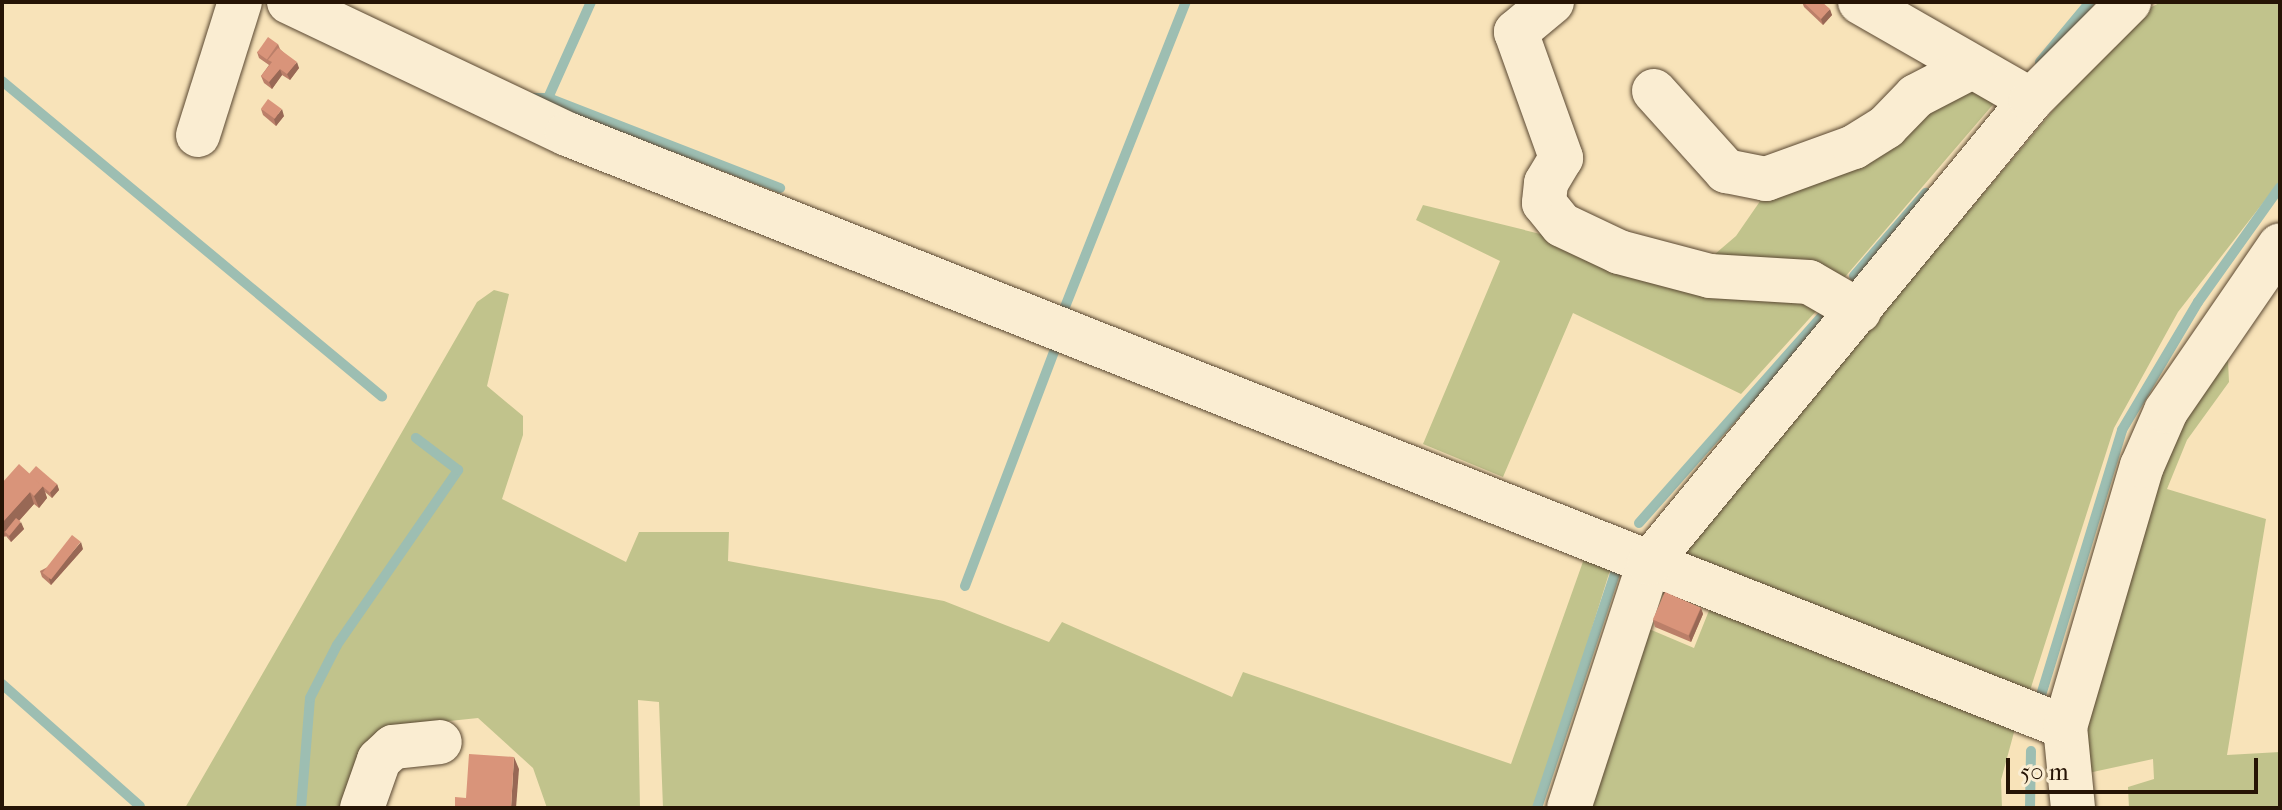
<!DOCTYPE html>
<style>
body{margin:0}
#map{position:relative;width:2282px;height:810px;overflow:hidden;background:#f8e3b9;font-family:"IM FELL French Canon",serif}
div>[style]{position:absolute}
[style*='--x']{left:calc(var(--x)*1px);top:calc(var(--y)*1px);width:calc(var(--w)*1px);rotate:calc(var(--a)*1deg)}
.green>*{inset:0;background:#c1c38c}
.stream>*{height:10px;margin:-5px;padding:0 5px;transform-origin:5px;border-radius:5px;background:#9dbeb2}
.roads{filter:drop-shadow(0 0 2px #5a4832) drop-shadow(0 0 2px #5a4832)}
.minor>*{height:44px;margin:-22px;padding:0 22px;transform-origin:22px;border-radius:22px;background:#faedd2}
.wall>*{inset:0;background:#bb7f69}
.shaded-wall>*{inset:0;background:#986855}
.building>*{inset:0;background:#d9947a;transform-origin:0 0}
span{translate:-50% -50%;white-space:nowrap;text-align:center;line-height:1.15;-webkit-text-stroke:8px #faedd2;paint-order:stroke}
.frame{position:absolute;inset:0;border:4px solid #261405;pointer-events:none}
.scale{position:absolute;left:2006px;top:758px;width:252px;height:36px;box-sizing:border-box;border:4px solid #261405;border-top:0;padding-left:10px;font-size:24px;line-height:28px;white-space:nowrap;color:#261405;-webkit-text-stroke:6px #faedd2;paint-order:stroke}
</style>
<div id="map">
<div class="green">
<i style="clip-path:polygon(2161px 2px,2280px 2px,2280px 181px,2178px 312px,2114px 428px,2027px 700px,1679px 555px,2072px 88px,2148px 9px)"></i>
<i style="clip-path:polygon(1971px 91px,1996px 101px,1845px 277px,1701px 266px,1736px 236px,1765px 194px)"></i>
<i style="clip-path:polygon(1423px 205px,1764px 289px,1818px 309px,1741px 394px,1573px 313px,1503px 477px,1423px 444px,1500px 261px,1416px 220px)"></i>
<i style="clip-path:polygon(494px 290px,509px 294px,487px 386px,523px 416px,523px 435px,502px 499px,626px 562px,639px 532px,729px 532px,728px 561px,944px 601px,1049px 642px,1062px 622px,1232px 697px,1243px 672px,1511px 764px,1585px 556px,1611px 567px,1536px 808px,663px 808px,659px 702px,638px 700px,640px 808px,547px 808px,533px 768px,478px 718px,402px 726px,345px 808px,185px 808px,477px 302px)"></i>
<i style="clip-path:polygon(2227px 340px,2229px 382px,2187px 440px,2167px 489px,2266px 519px,2227px 755px,2280px 752px,2280px 808px,2129px 808px,2128px 787px,2154px 779px,2153px 759px,2079px 775px,2079px 747px,2181px 406px)"></i>
<i style="clip-path:polygon(1712px 603px,2016px 725px,2001px 780px,2002px 808px,1585px 808px,1642px 626px,1694px 648px)"></i>
</div>
<div class="stream">
<i style="--x:2040;--y:62;--w:78;--a:-50.2"></i>
<i style="--x:2;--y:81;--w:494;--a:39.7"></i>
<i style="--x:532;--y:98;--w:16;--a:0"></i>
<i style="--x:548;--y:98;--w:249;--a:21.2"></i>
<i style="--x:548;--y:98;--w:105;--a:-65.9"></i>
<i style="--x:1854;--y:276;--w:110;--a:-49.1"></i>
<i style="--x:1071;--y:315;--w:9;--a:-159"></i>
<i style="--x:1063;--y:312;--w:334;--a:-68.4"></i>
<i style="--x:1639;--y:523;--w:279;--a:-48.5"></i>
<i style="--x:965;--y:586;--w:256;--a:-69.2"></i>
<i style="--x:2;--y:684;--w:184;--a:41.5"></i>
<i style="--x:2042;--y:692;--w:274;--a:-73"></i>
<i style="--x:2122;--y:430;--w:149;--a:-59.3"></i>
<i style="--x:2198;--y:302;--w:141;--a:-54.5"></i>
<i style="--x:301;--y:808;--w:110;--a:-85.3"></i>
<i style="--x:310;--y:698;--w:59;--a:-63"></i>
<i style="--x:337;--y:645;--w:213;--a:-55.3"></i>
<i style="--x:458;--y:470;--w:53;--a:-142.7"></i>
<i style="--x:1537;--y:808;--w:250;--a:-71.6"></i>
<i style="--x:2030;--y:808;--w:57;--a:-89"></i>
</div>
<div class="roads">
<div class="minor">
<i style="--x:289;--y:2;--w:308;--a:25.4"></i>
<i style="--x:567;--y:134;--w:1611;--a:21.6"></i>
<i style="--x:1552;--y:2;--w:47;--a:140.2"></i>
<i style="--x:1516;--y:32;--w:134;--a:70.3"></i>
<i style="--x:1561;--y:158;--w:29;--a:121"></i>
<i style="--x:1546;--y:183;--w:20;--a:96"></i>
<i style="--x:1544;--y:203;--w:28;--a:51"></i>
<i style="--x:1562;--y:225;--w:63;--a:25.3"></i>
<i style="--x:1619;--y:252;--w:94;--a:14.8"></i>
<i style="--x:1710;--y:276;--w:99;--a:3.5"></i>
<i style="--x:1809;--y:282;--w:58;--a:30.1"></i>
<i style="--x:1860;--y:2;--w:197;--a:29.8"></i>
<i style="--x:1654;--y:91;--w:108;--a:48"></i>
<i style="--x:1726;--y:171;--w:41;--a:11.3"></i>
<i style="--x:1766;--y:179;--w:94;--a:-20"></i>
<i style="--x:1854;--y:147;--w:38;--a:-32"></i>
<i style="--x:1886;--y:127;--w:43;--a:-45.9"></i>
<i style="--x:1916;--y:96;--w:63;--a:-27.4"></i>
<i style="--x:198;--y:135;--w:139;--a:-72.5"></i>
<i style="--x:362;--y:808;--w:51;--a:-70.5"></i>
<i style="--x:379;--y:760;--w:19;--a:-43"></i>
<i style="--x:393;--y:747;--w:47;--a:-6.1"></i>
<i style="--x:1569;--y:808;--w:258;--a:-71.9"></i>
<i style="--x:1649;--y:563;--w:600;--a:-50.48"></i>
<i style="--x:2031;--y:100;--w:139;--a:-45"></i>
<i style="--x:2073;--y:808;--w:81;--a:-95.6"></i>
<i style="--x:2065;--y:727;--w:272;--a:-73.6"></i>
<i style="--x:2142;--y:466;--w:60;--a:-66.4"></i>
<i style="--x:2166;--y:411;--w:201;--a:-55.5"></i>
</div>
</div>
<div class="wall">
<i style="clip-path:polygon(1802px 2px,1822px 2px,1832px 15px,1823px 25px,1804px 7px)"></i>
<i style="clip-path:polygon(278px 44px,280px 49px,299px 68px,290px 80px,282px 75px,272px 89px,264px 83px,261px 76px,269px 65px,259px 58px,257px 52px)"></i>
<i style="clip-path:polygon(261px 109px,284px 116px,276px 126px,263px 115px)"></i>
<i style="clip-path:polygon(30px 474px,57px 484px,59px 490px,52px 498px,45px 492px,47px 498px,39px 508px,34px 504px,19px 521px,24px 529px,11px 542px,6px 536px,5px 537px,2px 534px,2px 483px)"></i>
<i style="clip-path:polygon(83px 549px,51px 585px,42px 577px,40px 571px)"></i>
<i style="clip-path:polygon(1701px 608px,1703px 614px,1691px 642px,1655px 627px,1653px 620px)"></i>
</div>
<div class="shaded-wall">
<i style="clip-path:polygon(1830px 9px,1832px 15px,1823px 25px,1821px 19px)"></i>
<i style="clip-path:polygon(297px 62px,299px 68px,290px 80px,287px 74px)"></i>
<i style="clip-path:polygon(280px 69px,282px 75px,272px 89px,269px 82px)"></i>
<i style="clip-path:polygon(282px 109px,284px 116px,276px 126px,274px 119px)"></i>
<i style="clip-path:polygon(57px 484px,59px 490px,52px 498px,50px 492px)"></i>
<i style="clip-path:polygon(43px 486px,47px 498px,39px 508px,34px 496px)"></i>
<i style="clip-path:polygon(30px 492px,34px 504px,7px 534px,4px 531px,5px 537px,2px 529px,2px 523px)"></i>
<i style="clip-path:polygon(21px 522px,24px 529px,11px 542px,9px 536px)"></i>
<i style="clip-path:polygon(81px 542px,83px 549px,51px 585px,49px 579px)"></i>
<i style="clip-path:polygon(1701px 608px,1703px 614px,1691px 642px,1689px 636px)"></i>
<i style="clip-path:polygon(514px 757px,519px 769px,516px 808px,511px 808px)"></i>
</div>
<div class="building">
<i style="clip-path:polygon(1803px 2px,1822px 2px,1830px 9px,1821px 19px)"></i>
<i style="left:268px;top:37px;width:12px;height:19px;rotate:35deg"></i>
<i style="clip-path:polygon(278px 48px,297px 62px,287px 74px,280px 69px,269px 82px,261px 76px,272px 62px,268px 60px)"></i>
<i style="left:268px;top:99px;width:17px;height:12px;rotate:36deg"></i>
<i style="clip-path:polygon(19px 464px,43px 486px,34px 496px,30px 492px,2px 523px,2px 483px)"></i>
<i style="left:36px;top:466px;width:28px;height:11px;rotate:41deg"></i>
<i style="left:16px;top:518px;width:6px;height:18px;rotate:39deg"></i>
<i style="left:72px;top:535px;width:11px;height:48px;rotate:38deg"></i>
<i style="left:1665px;top:592px;width:39px;height:30px;rotate:24deg"></i>
<i style="clip-path:polygon(469px 754px,514px 757px,511px 808px,455px 808px,455px 797px,466px 798px)"></i>
</div>
<div class="frame"></div>
<div class="scale">50 m</div>
</div>
